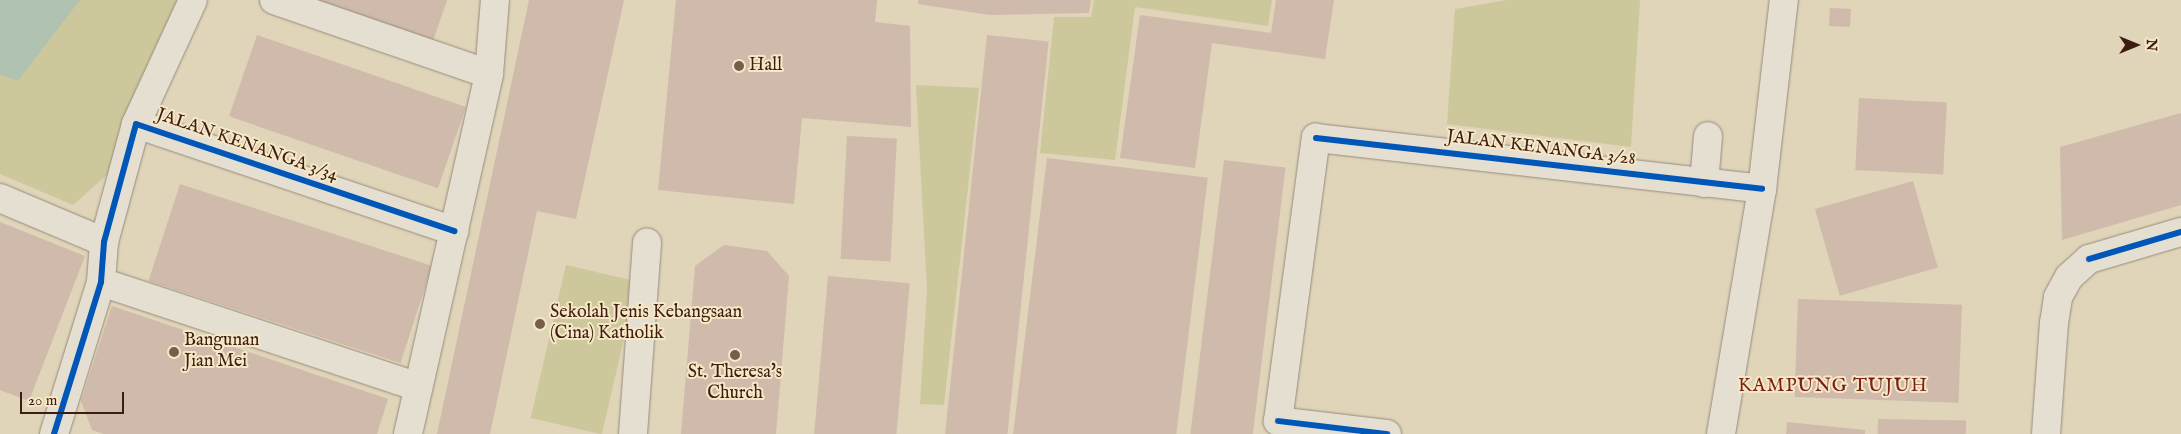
<!DOCTYPE html>
<style>
body{margin:0}
#map{position:relative;width:2181px;height:434px;overflow:hidden;background:#e0d4b9;font-family:"IM FELL English",serif}
div>[style]{position:absolute}
[style*='--x']{left:calc(var(--x)*1px);top:calc(var(--y)*1px);width:calc(var(--w)*1px);rotate:calc(var(--a)*1deg)}
.green>*{inset:0;background:#cdc89c;transform-origin:0 0}
.water>*{inset:0;background:#b0c2b0}
.building>*{inset:0;background:#cfbaab;transform-origin:0 0}
.roads{filter:drop-shadow(0 0 1px #968b7b) drop-shadow(0 0 1px #968b7b)}
.minor>*{height:28px;margin:-14px;padding:0 14px;transform-origin:14px;border-radius:14px;background:#e5dfd2}
.cycleway>*{height:6px;margin:-3px;padding:0 3px;transform-origin:3px;border-radius:3px;background:#0057b8}
.dots>*{width:14px;height:14px;translate:-50% -50%;box-sizing:border-box;border:2px solid #f6e7c6;border-radius:50%}
span{translate:-50% -50%;white-space:nowrap;text-align:center;line-height:1.15;-webkit-text-stroke:4px #f6e7c6;paint-order:stroke}
.poi-label{font-size:18px;color:#3d1d11}
.left{translate:0 -50%;text-align:left}
.street-label{font-size:18px;color:#3d1d11}
.neighbourhood-label{font-size:19px;color:#7a1f14;letter-spacing:1px}
.north{position:absolute;left:2111px;top:20px;width:50px;height:50px;-webkit-text-stroke:4px #f6e7c6;paint-order:stroke;rotate:90deg;font-size:14px;font-weight:700;line-height:20px;text-align:center;color:#3d1d11}
.north::after{content:'';display:block;margin:auto;width:18px;height:22px;background:#3d1d11;clip-path:polygon(50% 0,100% 100%,50% 72%,0 100%)}
.scale{position:absolute;left:20px;top:392px;width:104px;height:22px;box-sizing:border-box;border:2px solid #3d1d11;border-top:0;padding-left:6px;font-size:15px;line-height:18px;white-space:nowrap;color:#3d1d11;-webkit-text-stroke:4px #f6e7c6;paint-order:stroke}
</style>
<div id="map">
<div class="green">
<i style="clip-path:polygon(0 0,187px 0,109px 173px,73px 205px,0 174px)"></i>
<i style="clip-path:polygon(1094px 0,1272px 0,1268px 26px,1135px 7px,1115px 160px,1040px 153px,1054px 17px,1091px 17px)"></i>
<i style="clip-path:polygon(1507px 0,1640px 0,1631px 147px,1447px 124px,1455px 9px)"></i>
<i style="clip-path:polygon(916px 85px,979px 88px,944px 405px,920px 404px,927px 289px)"></i>
<i style="left:566px;top:265px;width:73px;height:157px;rotate:13deg"></i>
</div>
<div class="water">
<i style="clip-path:polygon(0 0,80px 0,18px 81px,0 74px)"></i>
</div>
<div class="building">
<i style="clip-path:polygon(316px 0,447px 0,433px 41px)"></i>
<i style="clip-path:polygon(529px 0,624px 0,576px 219px,537px 211px,490px 434px,437px 434px)"></i>
<i style="clip-path:polygon(676px 0,877px 0,875px 22px,910px 26px,911px 127px,802px 118px,794px 204px,658px 190px)"></i>
<i style="clip-path:polygon(918px 0,1091px 0,1089px 13px,990px 15px,918px 4px)"></i>
<i style="clip-path:polygon(1276px 0,1334px 0,1325px 59px,1212px 43px,1195px 168px,1120px 158px,1140px 15px,1271px 33px)"></i>
<i style="left:1830px;top:8px;width:21px;height:18px;rotate:3deg"></i>
<i style="left:257px;top:35px;width:221px;height:86px;rotate:19deg"></i>
<i style="left:987px;top:35px;width:62px;height:401px;rotate:6deg"></i>
<i style="left:1859px;top:98px;width:88px;height:72px;rotate:3deg"></i>
<i style="clip-path:polygon(2181px 113px,2181px 205px,2062px 240px,2060px 147px)"></i>
<i style="left:847px;top:136px;width:50px;height:123px;rotate:3deg"></i>
<i style="left:1047px;top:158px;width:162px;height:278px;rotate:7deg"></i>
<i style="left:1224px;top:160px;width:62px;height:276px;rotate:7deg"></i>
<i style="left:1913px;top:181px;width:90px;height:102px;rotate:74deg"></i>
<i style="left:180px;top:184px;width:265px;height:102px;rotate:18deg"></i>
<i style="clip-path:polygon(0 222px,85px 256px,29px 401px,0 390px)"></i>
<i style="clip-path:polygon(724px 245px,767px 251px,789px 276px,776px 434px,681px 434px,695px 266px)"></i>
<i style="left:828px;top:276px;width:82px;height:159px;rotate:5deg"></i>
<i style="left:1798px;top:299px;width:164px;height:98px;rotate:2deg"></i>
<i style="clip-path:polygon(112px 306px,388px 399px,377px 434px,104px 434px,92px 430px,81px 401px)"></i>
<i style="left:1878px;top:419px;width:88px;height:15px;rotate:1deg"></i>
<i style="clip-path:polygon(1787px 422px,1865px 430px,1865px 434px,1786px 434px)"></i>
</div>
<div class="roads">
<div class="minor">
<i style="--x:274;--y:0;--w:227;--a:19"></i>
<i style="--x:136;--y:124;--w:336;--a:18.6"></i>
<i style="--x:1704;--y:183;--w:47;--a:-85.1"></i>
<i style="--x:0;--y:198;--w:113;--a:22.9"></i>
<i style="--x:101;--y:282;--w:334;--a:18.3"></i>
<i style="--x:54;--y:434;--w:159;--a:-72.8"></i>
<i style="--x:101;--y:282;--w:40;--a:-85.7"></i>
<i style="--x:104;--y:242;--w:122;--a:-74.8"></i>
<i style="--x:136;--y:124;--w:136;--a:-65.3"></i>
<i style="--x:408;--y:434;--w:369;--a:-77.3"></i>
<i style="--x:489;--y:74;--w:74;--a:-85.4"></i>
<i style="--x:633;--y:434;--w:192;--a:-85.8"></i>
<i style="--x:1387;--y:434;--w:110;--a:-173.2"></i>
<i style="--x:1278;--y:421;--w:286;--a:-82.4"></i>
<i style="--x:1316;--y:138;--w:449;--a:6.5"></i>
<i style="--x:1721;--y:434;--w:248;--a:-80.5"></i>
<i style="--x:1762;--y:189;--w:190;--a:-83.4"></i>
<i style="--x:2046;--y:434;--w:111;--a:-85.9"></i>
<i style="--x:2054;--y:323;--w:26;--a:-81"></i>
<i style="--x:2058;--y:297;--w:23;--a:-61"></i>
<i style="--x:2069;--y:277;--w:27;--a:-42"></i>
<i style="--x:2089;--y:259;--w:96;--a:-16.4"></i>
</div>
</div>
<div class="cycleway">
<i style="--x:1316;--y:138;--w:449;--a:6.5"></i>
<i style="--x:2089;--y:259;--w:96;--a:-16.4"></i>
<i style="--x:1278;--y:421;--w:110;--a:6.8"></i>
<i style="--x:54;--y:434;--w:159;--a:-72.8"></i>
<i style="--x:101;--y:282;--w:40;--a:-85.7"></i>
<i style="--x:104;--y:242;--w:122;--a:-74.8"></i>
<i style="--x:136;--y:124;--w:336;--a:18.6"></i>
</div>
<div class="dots">
<i style="left:739px;top:66px;background:#765d4c"></i>
<i style="left:540px;top:324px;background:#765d4c"></i>
<i style="left:174px;top:352px;background:#765d4c"></i>
<i style="left:735px;top:355px;background:#765d4c"></i>
</div>
<div class="poi-label">
<span class="left" style="left:749px;top:66px">Hall</span>
<span class="left" style="left:550px;top:324px">Sekolah Jenis Kebangsaan<br>(Cina) Katholik</span>
<span class="left" style="left:184px;top:352px">Bangunan<br>Jian Mei</span>
<span style="left:735px;top:384px">St. Theresa's<br>Church</span>
</div>
<div class="street-label">
<span style="left:247px;top:146px;rotate:19deg">JALAN KENANGA 3/34</span>
<span style="left:1541px;top:149px;rotate:7deg">JALAN KENANGA 3/28</span>
</div>
<div class="neighbourhood-label">
<span style="left:1833px;top:387px">KAMPUNG TUJUH</span>
</div>
<div class="north">N</div>
<div class="scale">20 m</div>
</div>
